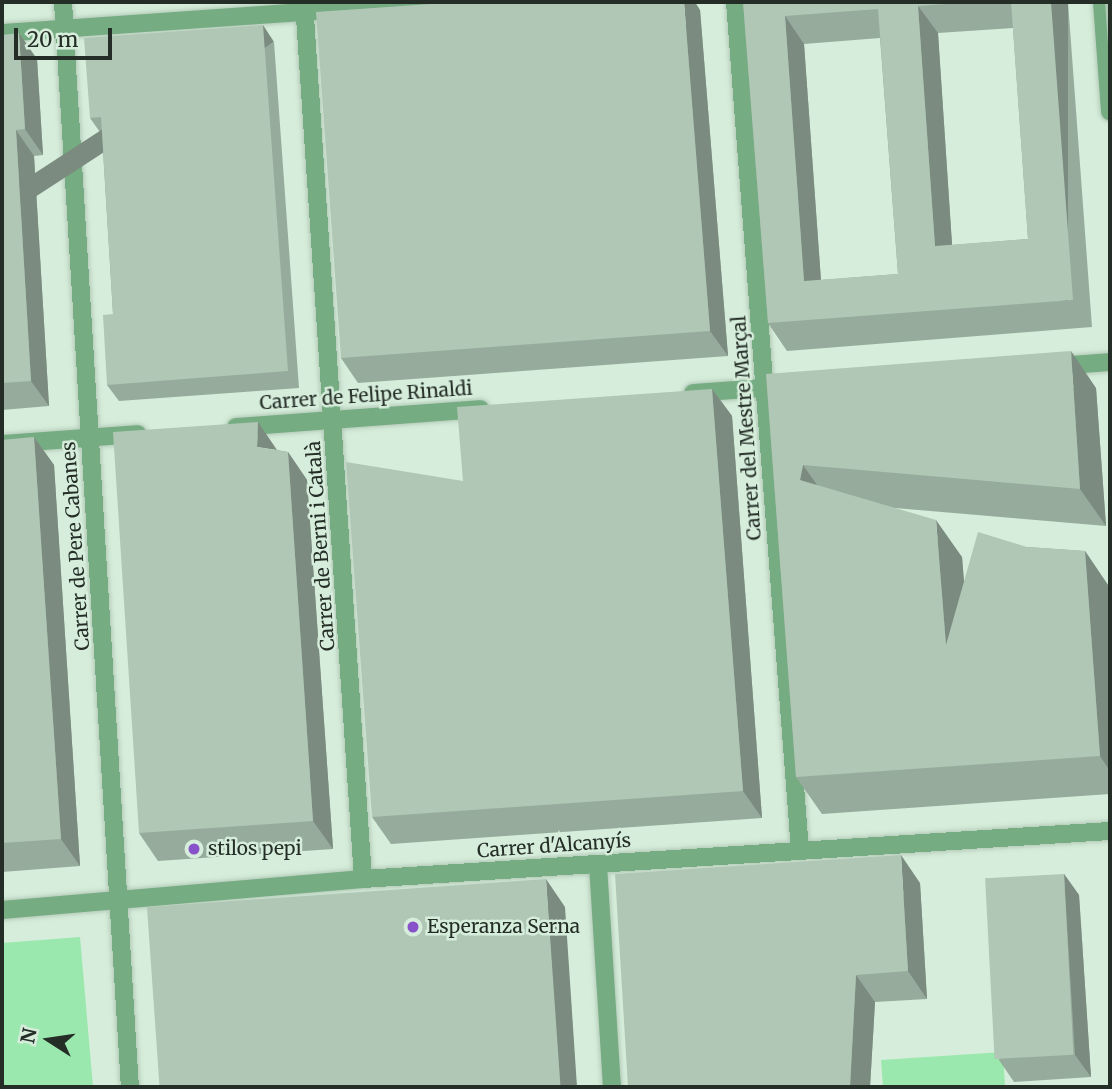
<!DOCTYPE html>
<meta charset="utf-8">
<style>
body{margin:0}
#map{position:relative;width:1112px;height:1089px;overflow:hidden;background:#d5edda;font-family:Merriweather,serif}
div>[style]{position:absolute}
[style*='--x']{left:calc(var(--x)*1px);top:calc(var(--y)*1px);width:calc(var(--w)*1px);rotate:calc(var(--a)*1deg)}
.green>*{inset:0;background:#9be8ae}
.roads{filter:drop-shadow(0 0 2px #b5caba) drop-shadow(0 0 2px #b5caba)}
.minor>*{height:18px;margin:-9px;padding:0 9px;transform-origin:9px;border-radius:9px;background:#75ac82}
.tertiary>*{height:18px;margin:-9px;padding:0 9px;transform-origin:9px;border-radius:9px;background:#75ac82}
.wall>*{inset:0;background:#97ab9c}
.shaded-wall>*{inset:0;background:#7b8b7f;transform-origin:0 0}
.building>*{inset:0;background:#b0c7b5;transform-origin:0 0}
.dots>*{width:19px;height:19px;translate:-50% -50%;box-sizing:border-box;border:4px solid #d5edda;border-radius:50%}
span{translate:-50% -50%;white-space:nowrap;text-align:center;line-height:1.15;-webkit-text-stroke:5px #d5edda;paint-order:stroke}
.street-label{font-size:19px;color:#242d26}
.poi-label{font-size:19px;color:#242d26}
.left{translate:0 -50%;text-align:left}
.frame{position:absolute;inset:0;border:4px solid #242d26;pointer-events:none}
.north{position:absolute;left:14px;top:1005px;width:70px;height:70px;-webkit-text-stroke:5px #d5edda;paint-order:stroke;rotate:282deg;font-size:19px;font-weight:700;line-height:28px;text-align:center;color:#242d26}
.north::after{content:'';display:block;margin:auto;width:24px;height:32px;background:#242d26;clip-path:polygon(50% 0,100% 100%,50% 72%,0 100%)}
.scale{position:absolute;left:14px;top:28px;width:98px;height:32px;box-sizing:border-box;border:4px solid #242d26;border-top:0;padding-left:9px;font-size:21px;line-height:24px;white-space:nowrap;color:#242d26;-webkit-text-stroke:5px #d5edda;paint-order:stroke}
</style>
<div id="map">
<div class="green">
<i style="clip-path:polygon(80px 937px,93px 1087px,2px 1087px,2px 943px)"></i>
<i style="clip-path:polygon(1003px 1052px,1005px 1087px,883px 1087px,881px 1060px)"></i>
</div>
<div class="roads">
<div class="minor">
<i style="--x:304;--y:2;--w:879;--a:86.15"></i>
<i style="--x:735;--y:2;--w:851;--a:85.62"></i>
<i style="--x:1102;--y:2;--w:110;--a:85.8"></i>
<i style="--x:2;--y:33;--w:447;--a:-4"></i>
<i style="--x:1056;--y:366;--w:54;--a:-4.2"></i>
<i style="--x:693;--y:393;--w:98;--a:-4.1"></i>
<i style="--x:236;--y:427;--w:245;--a:-4.2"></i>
<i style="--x:2;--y:444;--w:136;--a:-4.2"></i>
<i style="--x:598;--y:865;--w:222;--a:86.4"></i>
<i style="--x:2;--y:910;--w:362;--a:-4.9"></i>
<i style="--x:363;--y:879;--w:749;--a:-3.68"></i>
</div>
<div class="tertiary">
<i style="--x:63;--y:2;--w:1087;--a:86.47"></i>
</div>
</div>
<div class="wall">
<i style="clip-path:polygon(evenodd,743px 2px,1068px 2px,1092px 327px,787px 351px,768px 323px,743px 2px,1013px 28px,1028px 239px,952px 245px,938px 33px,1013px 28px,743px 2px,880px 38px,898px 274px,821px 280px,804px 44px,880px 38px)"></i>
<i style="clip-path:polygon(700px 10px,728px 356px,358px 383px,341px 358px)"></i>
<i style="clip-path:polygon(2px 35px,37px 59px,43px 155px,34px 156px,49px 406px,2px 410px)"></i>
<i style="clip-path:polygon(274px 42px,299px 388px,119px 401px,107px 385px,113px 314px,102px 135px,90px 118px)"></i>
<i style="clip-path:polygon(766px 374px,1096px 388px,1106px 526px,895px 508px,962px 557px,964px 581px,1027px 547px,1085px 551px,1110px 588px,1110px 794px,822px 814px,796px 777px)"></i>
<i style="clip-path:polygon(712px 389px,732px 416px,762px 818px,391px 844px,372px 817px,463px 481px)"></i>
<i style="clip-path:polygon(34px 437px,54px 465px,80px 866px,2px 872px,2px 440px)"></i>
<i style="clip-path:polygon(277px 450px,288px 452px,307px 480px,333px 849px,158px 861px,139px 833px)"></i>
<i style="clip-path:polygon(1064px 874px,1079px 895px,1091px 1077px,1014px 1082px,999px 1060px)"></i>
<i style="clip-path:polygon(920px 883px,927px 999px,875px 1002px,870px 1087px,628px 1087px)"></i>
</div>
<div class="shaded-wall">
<i style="clip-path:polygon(684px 2px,695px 2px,700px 10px,728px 356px,710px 331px)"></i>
<i style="left:1051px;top:2px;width:17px;height:299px"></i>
<i style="clip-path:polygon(918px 6px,938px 33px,954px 274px,935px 246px)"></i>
<i style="clip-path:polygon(785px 16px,804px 44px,823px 309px,804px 281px)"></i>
<i style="left:263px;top:25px;width:20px;height:347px;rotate:57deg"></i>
<i style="clip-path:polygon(19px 33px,37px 59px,43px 155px,25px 129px)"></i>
<i style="clip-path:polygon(16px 130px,34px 156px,49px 406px,31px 381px)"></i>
<i style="clip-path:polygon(1071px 351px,1096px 388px,1106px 526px,1080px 489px)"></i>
<i style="clip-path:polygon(712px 389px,732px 416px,762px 818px,743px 791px)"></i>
<i style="clip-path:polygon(258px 422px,277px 450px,257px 447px)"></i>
<i style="clip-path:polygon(34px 437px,54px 465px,80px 866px,61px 839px)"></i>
<i style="clip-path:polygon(288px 452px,307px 480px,333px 849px,313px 821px)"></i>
<i style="clip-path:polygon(803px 465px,829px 502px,800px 480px)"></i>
<i style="clip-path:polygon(936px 520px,962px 557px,972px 682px,946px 645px)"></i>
<i style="clip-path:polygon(1085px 551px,1110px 588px,1110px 771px,1100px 756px)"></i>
<i style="clip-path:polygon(901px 855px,920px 883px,927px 999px,908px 971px)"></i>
<i style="clip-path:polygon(1064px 874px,1079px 895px,1091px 1077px,1075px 1055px)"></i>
<i style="clip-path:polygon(546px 879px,565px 907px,577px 1087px,559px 1087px)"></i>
<i style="clip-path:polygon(856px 975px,875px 1002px,870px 1087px,850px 1087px)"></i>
</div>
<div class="building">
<i style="clip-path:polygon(459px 2px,684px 2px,710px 331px,341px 358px,316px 12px)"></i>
<i style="clip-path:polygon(evenodd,743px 2px,973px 2px,918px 6px,935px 246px,1028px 239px,1011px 2px,1051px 2px,1073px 300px,768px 323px,743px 2px,878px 9px,898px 274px,804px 281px,785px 16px,878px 9px)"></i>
<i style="clip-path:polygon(1105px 2px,1110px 2px,1110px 72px)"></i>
<i style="clip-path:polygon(263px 25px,288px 371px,107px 385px,103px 315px,113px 314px,101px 117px,90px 118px,84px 38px)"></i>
<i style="clip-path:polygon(19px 33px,25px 129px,16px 130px,31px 381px,2px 383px,2px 35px)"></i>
<i style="clip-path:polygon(1071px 351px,1080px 489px,803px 465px,800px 480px,936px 520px,946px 645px,978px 532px,1027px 547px,1085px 551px,1100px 756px,796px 777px,766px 374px)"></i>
<i style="clip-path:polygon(712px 389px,743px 791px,372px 817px,346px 462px,463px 481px,457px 407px)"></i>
<i style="clip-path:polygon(258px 422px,257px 447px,288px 452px,313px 821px,139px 833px,113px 432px)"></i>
<i style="clip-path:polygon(34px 437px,61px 839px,2px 843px,2px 440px)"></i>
<i style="clip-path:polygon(901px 855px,908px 971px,856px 975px,850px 1087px,628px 1087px,615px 874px)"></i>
<i style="left:1064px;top:874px;width:181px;height:79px;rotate:87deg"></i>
<i style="left:546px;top:879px;width:208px;height:400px;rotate:86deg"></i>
</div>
<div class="dots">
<i style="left:194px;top:849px;background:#8752ca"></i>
<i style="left:413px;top:927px;background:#8752ca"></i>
</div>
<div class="street-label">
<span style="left:366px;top:396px;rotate:-4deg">Carrer de Felipe Rinaldi</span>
<span style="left:747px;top:428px;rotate:-94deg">Carrer del Mestre Marçal</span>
<span style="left:76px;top:546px;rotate:-94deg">Carrer de Pere Cabanes</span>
<span style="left:321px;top:546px;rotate:-94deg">Carrer de Berni i Català</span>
<span style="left:554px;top:846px;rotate:-4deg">Carrer d'Alcanyís</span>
</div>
<div class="poi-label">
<span class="left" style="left:208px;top:849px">stilos pepi</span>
<span class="left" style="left:427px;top:927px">Esperanza Serna</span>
</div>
<div class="frame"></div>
<div class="north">N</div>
<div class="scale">20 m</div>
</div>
